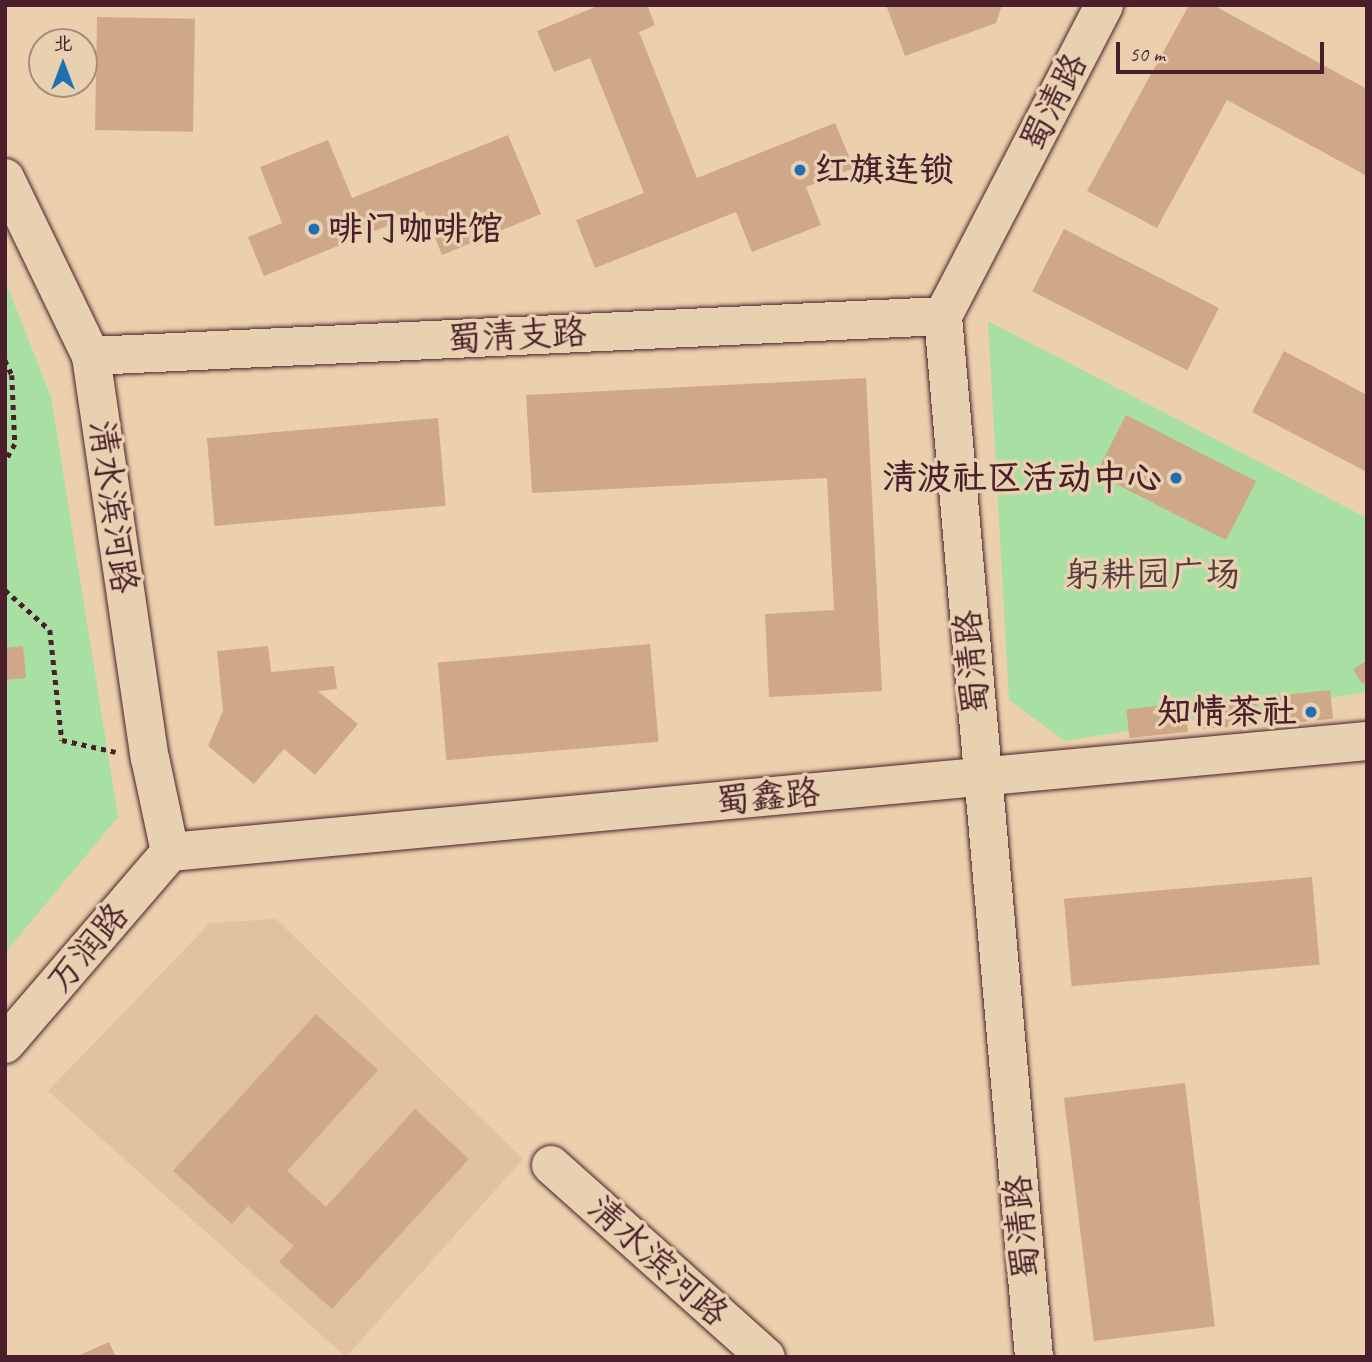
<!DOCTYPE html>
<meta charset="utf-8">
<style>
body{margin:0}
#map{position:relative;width:1372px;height:1362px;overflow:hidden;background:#ecd0ad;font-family:Caveat,"LXGW WenKai TC",sans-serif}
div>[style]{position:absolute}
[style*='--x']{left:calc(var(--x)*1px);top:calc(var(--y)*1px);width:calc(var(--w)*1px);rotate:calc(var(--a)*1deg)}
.built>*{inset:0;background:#e0c1a0}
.green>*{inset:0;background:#a8dfa3}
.building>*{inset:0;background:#cfa789;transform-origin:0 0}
.path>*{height:4.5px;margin-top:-2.25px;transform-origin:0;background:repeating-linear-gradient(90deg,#4a1f2b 0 5px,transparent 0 10px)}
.roads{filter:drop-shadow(0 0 2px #4a1f2b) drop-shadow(0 0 2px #4a1f2b)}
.minor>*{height:38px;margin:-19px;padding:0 19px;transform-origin:19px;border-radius:19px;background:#e8d1b1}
.dots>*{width:19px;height:19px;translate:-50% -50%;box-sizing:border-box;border:4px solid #e8d1b1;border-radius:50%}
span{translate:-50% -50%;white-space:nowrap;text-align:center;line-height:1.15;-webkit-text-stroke:7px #e8d1b1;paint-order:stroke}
.street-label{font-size:35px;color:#4a1f2b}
.poi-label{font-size:35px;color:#4a1f2b;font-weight:700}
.left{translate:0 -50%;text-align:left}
.right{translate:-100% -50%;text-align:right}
.park-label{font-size:35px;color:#583c3d}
.frame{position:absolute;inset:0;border:7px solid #4a1f2b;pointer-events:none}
.north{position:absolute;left:28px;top:28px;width:70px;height:70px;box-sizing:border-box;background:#e8d1b1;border:2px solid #a98a7b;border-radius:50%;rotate:0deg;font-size:19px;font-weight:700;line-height:28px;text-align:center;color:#4a1f2b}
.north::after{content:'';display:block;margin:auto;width:24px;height:32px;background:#1f6fb2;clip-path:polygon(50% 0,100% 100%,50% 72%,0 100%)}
.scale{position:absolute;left:1116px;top:42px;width:208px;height:32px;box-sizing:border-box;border:4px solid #4a1f2b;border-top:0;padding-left:9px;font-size:21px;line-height:24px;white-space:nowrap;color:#4a1f2b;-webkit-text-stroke:5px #e8d1b1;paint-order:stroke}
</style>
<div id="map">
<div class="built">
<i style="clip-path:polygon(276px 919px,523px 1159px,346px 1357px,48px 1091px,210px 923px)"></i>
</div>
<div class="green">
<i style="clip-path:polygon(5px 280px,51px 397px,118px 817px,5px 953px)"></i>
<i style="clip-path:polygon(988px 321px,1367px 518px,1367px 692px,1065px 741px,1009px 700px)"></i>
</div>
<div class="building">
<i style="clip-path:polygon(600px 5px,647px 5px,655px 25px,639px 32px,697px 178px,835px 123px,854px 168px,806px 187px,821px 225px,752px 252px,736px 212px,595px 268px,576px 220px,644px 193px,590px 58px,554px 72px,537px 31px)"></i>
<i style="clip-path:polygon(886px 5px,1002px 5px,996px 23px,905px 56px)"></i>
<i style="clip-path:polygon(1189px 5px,1213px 5px,1367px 89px,1367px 176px,1227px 100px,1157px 228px,1087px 191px)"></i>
<i style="left:97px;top:17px;width:98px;height:113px;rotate:1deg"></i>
<i style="clip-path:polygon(508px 135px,541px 214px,442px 255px,424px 211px,264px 276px,248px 237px,282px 223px,260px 167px,328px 140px,352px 198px)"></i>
<i style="left:1064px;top:229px;width:174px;height:70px;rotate:27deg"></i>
<i style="clip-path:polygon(1284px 351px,1367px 395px,1367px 472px,1252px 412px)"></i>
<i style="clip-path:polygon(866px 378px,882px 691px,769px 697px,765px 614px,834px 610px,827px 478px,532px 493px,526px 395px)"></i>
<i style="left:1126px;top:415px;width:146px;height:66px;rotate:27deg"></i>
<i style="left:438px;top:418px;width:88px;height:232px;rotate:85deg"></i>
<i style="left:650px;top:644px;width:98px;height:213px;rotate:85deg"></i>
<i style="clip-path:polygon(23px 646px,26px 678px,5px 680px,5px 648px)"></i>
<i style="clip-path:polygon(268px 646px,271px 672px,334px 666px,337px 689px,318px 691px,358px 724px,315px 775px,284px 749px,254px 784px,208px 746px,223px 711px,217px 651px)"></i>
<i style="clip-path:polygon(1367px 661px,1367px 681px,1362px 684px,1353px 669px)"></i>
<i style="left:1330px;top:690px;width:29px;height:59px;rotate:84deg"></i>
<i style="left:1256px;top:696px;width:29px;height:59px;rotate:86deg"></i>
<i style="left:1185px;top:703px;width:29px;height:59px;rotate:84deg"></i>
<i style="left:1312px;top:877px;width:88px;height:249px;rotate:85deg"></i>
<i style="clip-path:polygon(316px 1014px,378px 1070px,287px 1171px,326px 1207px,415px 1109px,469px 1159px,332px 1309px,279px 1262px,294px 1246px,248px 1206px,232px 1224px,173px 1171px)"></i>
<i style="left:1185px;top:1083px;width:245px;height:122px;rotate:83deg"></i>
<i style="clip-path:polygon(109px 1342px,116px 1357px,75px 1357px)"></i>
</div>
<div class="path">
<i style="--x:5;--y:360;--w:17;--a:65"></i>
<i style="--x:12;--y:375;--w:69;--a:87.5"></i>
<i style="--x:15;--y:444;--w:21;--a:119"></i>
<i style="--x:5;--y:590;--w:60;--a:41.6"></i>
<i style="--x:50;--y:630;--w:111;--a:83.8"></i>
<i style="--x:62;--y:740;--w:55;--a:12.5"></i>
</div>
<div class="roads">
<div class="minor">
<i style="--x:5;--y:178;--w:198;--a:64.2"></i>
<i style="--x:91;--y:356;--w:406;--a:81.7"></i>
<i style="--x:150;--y:758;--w:96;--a:78"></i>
<i style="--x:91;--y:356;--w:853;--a:-2.69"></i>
<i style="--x:170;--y:852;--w:1202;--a:-5.3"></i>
<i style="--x:5;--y:1044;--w:253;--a:-49.3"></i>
<i style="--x:551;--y:1165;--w:288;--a:41.8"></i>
<i style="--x:1034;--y:1357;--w:1045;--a:-95"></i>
<i style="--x:943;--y:316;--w:350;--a:-62.6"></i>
</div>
</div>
<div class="dots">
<i style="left:800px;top:170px;background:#1f6fb2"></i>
<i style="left:314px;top:229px;background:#1f6fb2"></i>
<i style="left:1176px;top:478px;background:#1f6fb2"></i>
<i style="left:1311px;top:712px;background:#1f6fb2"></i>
</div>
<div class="street-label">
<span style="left:1054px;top:102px;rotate:-63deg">蜀清路</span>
<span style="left:517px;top:336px;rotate:-3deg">蜀清支路</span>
<span style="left:113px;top:507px;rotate:82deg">清水滨河路</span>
<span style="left:972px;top:662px;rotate:-95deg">蜀清路</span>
<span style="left:768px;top:797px;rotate:-5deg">蜀鑫路</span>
<span style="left:88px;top:948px;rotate:-50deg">万润路</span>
<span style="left:1022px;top:1227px;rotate:-95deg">蜀清路</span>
<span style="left:658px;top:1261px;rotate:42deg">清水滨河路</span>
</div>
<div class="poi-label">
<span class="left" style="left:814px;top:170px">红旗连锁</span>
<span class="left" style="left:328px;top:229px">啡门咖啡馆</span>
<span class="right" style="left:1162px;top:478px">清波社区活动中心</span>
<span class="right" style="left:1297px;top:712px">知情茶社</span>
</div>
<div class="park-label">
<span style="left:1153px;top:575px">躬耕园广场</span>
</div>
<div class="frame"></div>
<div class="north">北</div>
<div class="scale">50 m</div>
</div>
